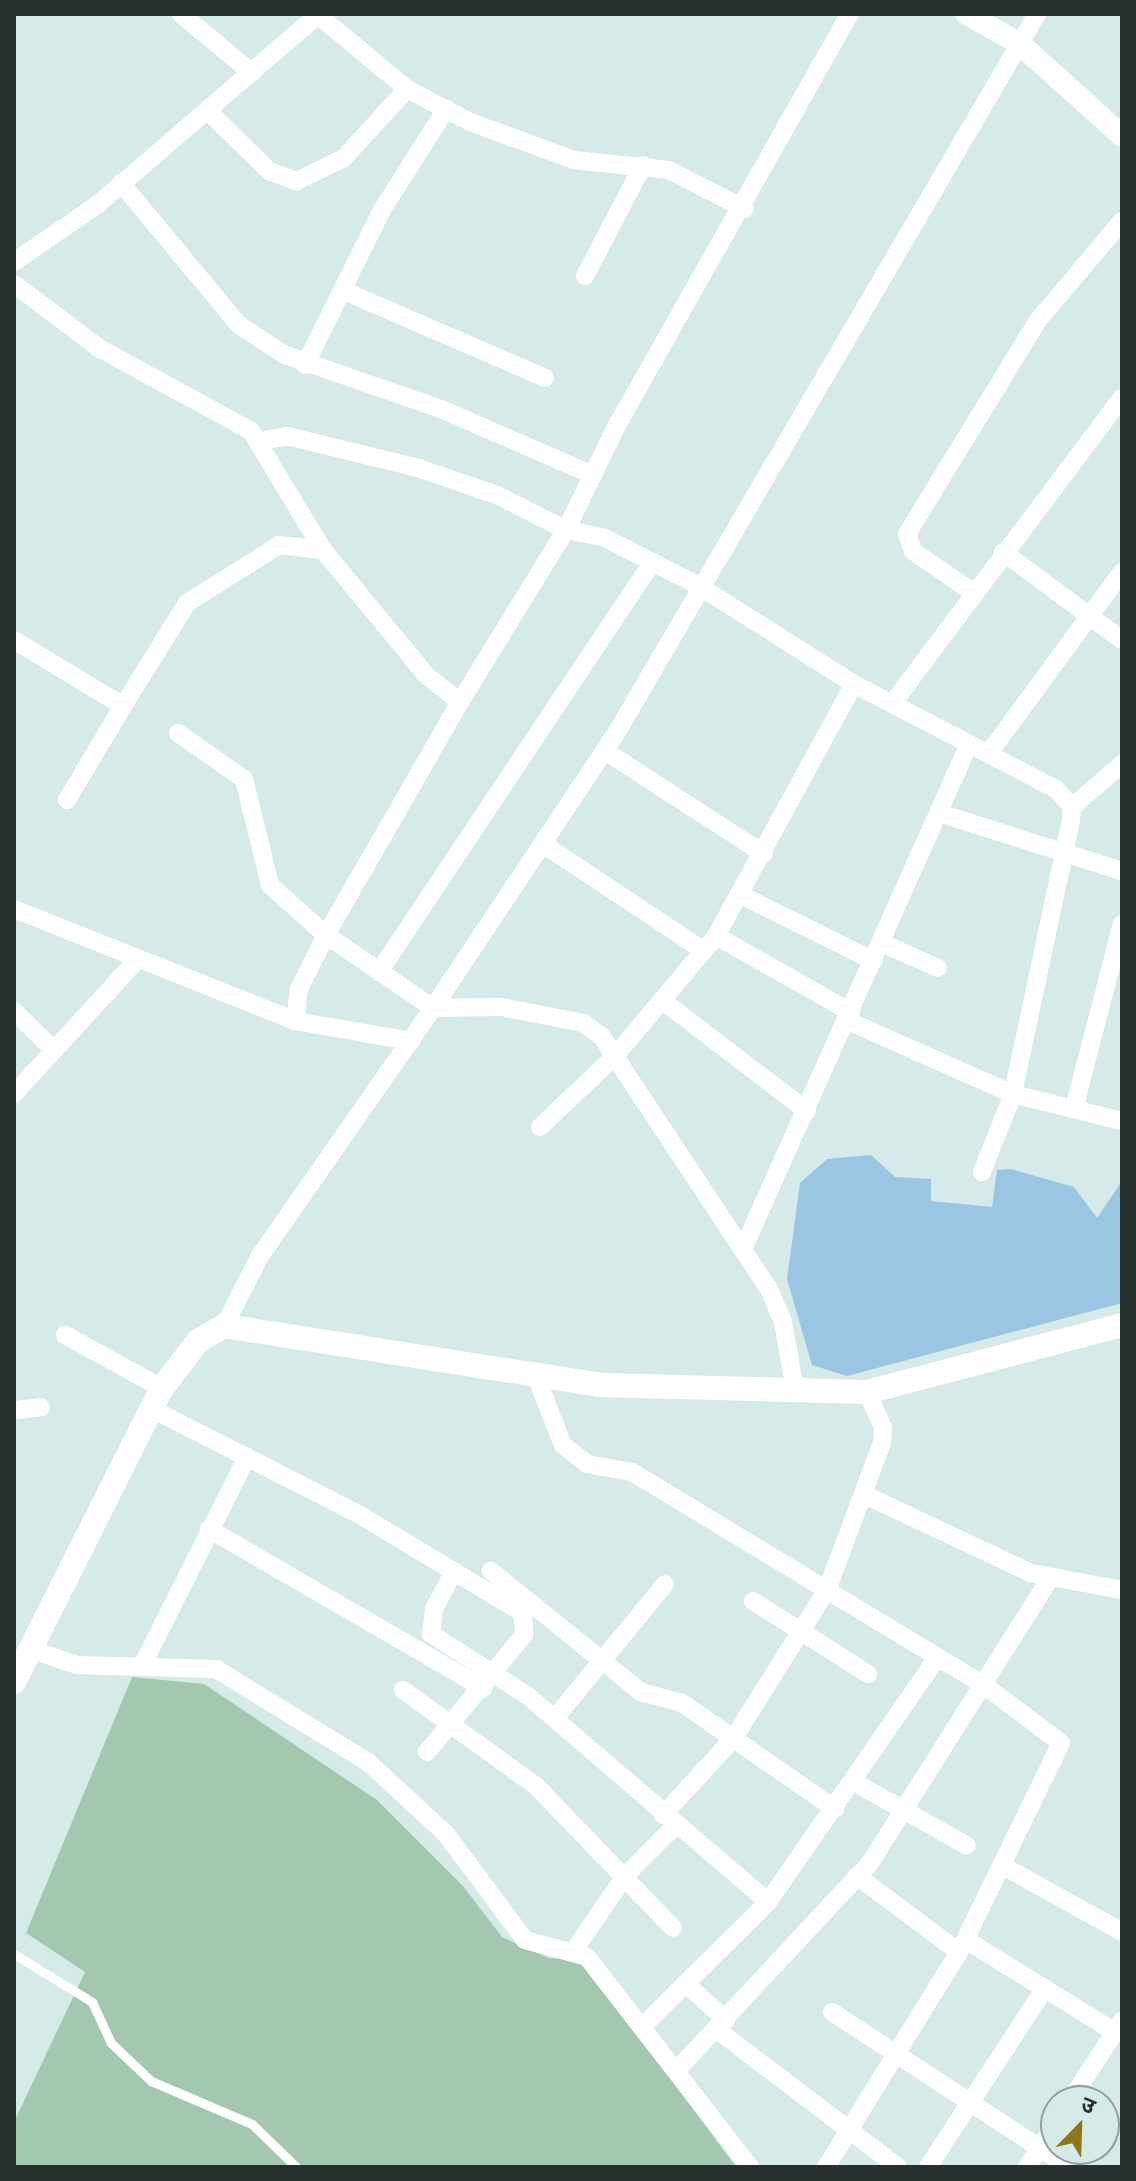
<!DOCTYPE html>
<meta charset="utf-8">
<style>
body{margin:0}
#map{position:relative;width:1136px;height:2181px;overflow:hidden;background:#d6eaea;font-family:"Space Grotesk","Noto Sans Devanagari",sans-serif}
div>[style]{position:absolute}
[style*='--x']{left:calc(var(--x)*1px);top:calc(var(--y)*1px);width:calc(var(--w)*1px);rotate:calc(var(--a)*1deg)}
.green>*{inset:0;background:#a3c8af}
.water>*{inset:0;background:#9ac6e3}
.service>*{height:9px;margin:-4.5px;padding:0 4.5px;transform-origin:4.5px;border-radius:4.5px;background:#fff}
.minor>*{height:18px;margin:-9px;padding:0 9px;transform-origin:9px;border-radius:9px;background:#fff}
.tertiary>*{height:22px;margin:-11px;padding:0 11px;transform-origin:11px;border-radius:11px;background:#fff}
.secondary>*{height:24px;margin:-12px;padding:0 12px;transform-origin:12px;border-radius:12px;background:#fff}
span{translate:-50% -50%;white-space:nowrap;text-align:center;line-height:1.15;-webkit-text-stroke:6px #d6eaea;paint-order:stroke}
.frame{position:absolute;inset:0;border:16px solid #282f2f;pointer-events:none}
.north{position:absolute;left:1040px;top:2085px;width:80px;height:80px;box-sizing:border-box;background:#d6eaea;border:2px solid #909f9f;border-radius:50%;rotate:23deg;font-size:22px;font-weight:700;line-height:32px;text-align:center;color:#282f2f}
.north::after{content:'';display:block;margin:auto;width:28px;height:36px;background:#8e761b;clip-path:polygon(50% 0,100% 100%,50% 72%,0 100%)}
</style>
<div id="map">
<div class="green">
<i style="clip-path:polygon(132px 1677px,204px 1684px,377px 1800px,463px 1886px,502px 1937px,549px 1958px,584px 1961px,736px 2167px,14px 2167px,14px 2122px,85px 1972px,26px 1933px)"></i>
</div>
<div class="water">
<i style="clip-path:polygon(871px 1155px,895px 1177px,931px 1179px,931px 1201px,992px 1207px,997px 1170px,1011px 1169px,1074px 1187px,1097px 1218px,1122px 1181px,1122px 1303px,847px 1376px,812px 1365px,787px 1279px,800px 1183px,827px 1159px)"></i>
</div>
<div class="service">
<i style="--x:14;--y:1954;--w:92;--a:31.6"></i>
<i style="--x:92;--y:2002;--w:45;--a:65.1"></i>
<i style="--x:111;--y:2043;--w:55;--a:43.5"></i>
<i style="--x:151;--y:2081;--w:110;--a:23.1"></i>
<i style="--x:252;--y:2124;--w:62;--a:44.3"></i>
</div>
<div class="minor">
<i style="--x:181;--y:14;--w:92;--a:39.7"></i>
<i style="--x:318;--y:15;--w:116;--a:39.7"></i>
<i style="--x:407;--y:89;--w:71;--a:27.6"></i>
<i style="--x:470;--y:122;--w:111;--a:20.1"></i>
<i style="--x:574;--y:160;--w:96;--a:6"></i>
<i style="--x:669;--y:170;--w:85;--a:27.2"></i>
<i style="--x:209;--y:112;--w:84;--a:44.5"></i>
<i style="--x:269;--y:171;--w:30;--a:20"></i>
<i style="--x:297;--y:181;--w:52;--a:-26.1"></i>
<i style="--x:344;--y:158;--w:93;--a:-47.6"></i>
<i style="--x:121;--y:183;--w:185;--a:50.3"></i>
<i style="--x:239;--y:325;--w:55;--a:33.1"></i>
<i style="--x:285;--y:355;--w:165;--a:19.1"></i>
<i style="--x:441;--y:409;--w:166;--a:23.5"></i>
<i style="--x:14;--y:262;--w:101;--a:-34.5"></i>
<i style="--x:97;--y:205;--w:293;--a:-40.7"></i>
<i style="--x:585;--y:276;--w:125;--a:-62.4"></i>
<i style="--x:14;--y:284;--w:106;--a:37"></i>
<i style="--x:99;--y:348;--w:173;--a:28.6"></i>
<i style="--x:251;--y:431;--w:139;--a:58.8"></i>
<i style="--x:323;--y:550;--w:162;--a:50.5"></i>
<i style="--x:426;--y:675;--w:43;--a:38.5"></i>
<i style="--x:460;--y:702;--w:202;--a:-58.4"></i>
<i style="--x:566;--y:530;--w:38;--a:11"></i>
<i style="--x:603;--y:537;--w:108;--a:27"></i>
<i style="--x:699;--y:586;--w:183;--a:32.3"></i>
<i style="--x:854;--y:684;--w:228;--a:27.5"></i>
<i style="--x:1056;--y:789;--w:24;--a:48"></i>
<i style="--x:1072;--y:807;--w:13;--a:94"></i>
<i style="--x:1071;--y:820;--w:280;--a:102"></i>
<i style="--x:1013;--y:1094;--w:84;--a:111.7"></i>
<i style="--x:342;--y:290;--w:221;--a:23.4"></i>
<i style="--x:305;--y:365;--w:173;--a:-63.6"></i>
<i style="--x:382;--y:210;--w:120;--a:-57.6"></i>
<i style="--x:260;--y:441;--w:27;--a:-10"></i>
<i style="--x:287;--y:436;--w:135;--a:13.7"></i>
<i style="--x:418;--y:468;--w:83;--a:18.9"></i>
<i style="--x:497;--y:495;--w:77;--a:26.9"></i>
<i style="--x:566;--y:530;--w:114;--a:-64.1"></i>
<i style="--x:616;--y:427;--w:475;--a:-60.5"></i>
<i style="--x:1003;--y:552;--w:148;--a:36.5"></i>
<i style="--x:974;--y:593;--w:74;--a:-145.5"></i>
<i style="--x:913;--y:551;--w:18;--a:-109"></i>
<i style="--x:907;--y:534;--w:252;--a:-58.5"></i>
<i style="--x:1039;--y:319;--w:128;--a:-49.7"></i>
<i style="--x:14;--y:640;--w:127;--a:31.2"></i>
<i style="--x:123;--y:706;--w:121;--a:-58.1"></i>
<i style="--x:187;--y:603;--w:109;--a:-32.2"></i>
<i style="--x:279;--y:545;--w:44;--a:6.5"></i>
<i style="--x:892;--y:704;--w:383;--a:-53.1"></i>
<i style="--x:178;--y:733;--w:80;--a:34.9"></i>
<i style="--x:244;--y:779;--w:109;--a:76.2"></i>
<i style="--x:270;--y:885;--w:75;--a:41.8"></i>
<i style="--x:326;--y:935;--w:130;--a:34.3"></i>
<i style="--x:433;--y:1008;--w:326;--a:-56.3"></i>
<i style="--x:614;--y:737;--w:838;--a:-59.67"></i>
<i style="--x:605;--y:751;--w:189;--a:32.9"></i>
<i style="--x:989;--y:753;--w:225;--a:-53.7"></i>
<i style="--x:67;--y:800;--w:109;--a:-59.2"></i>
<i style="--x:1072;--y:807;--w:66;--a:-40.7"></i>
<i style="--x:939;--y:813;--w:192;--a:17.6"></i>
<i style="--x:543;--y:844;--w:193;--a:33.6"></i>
<i style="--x:741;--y:895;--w:148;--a:26.4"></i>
<i style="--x:14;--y:909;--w:302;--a:21.7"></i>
<i style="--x:295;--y:1021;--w:118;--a:9.8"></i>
<i style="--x:716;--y:936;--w:155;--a:29.4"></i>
<i style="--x:882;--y:943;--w:61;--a:24.1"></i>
<i style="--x:379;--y:972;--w:492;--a:-56.3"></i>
<i style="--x:663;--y:1001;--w:181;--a:37.4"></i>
<i style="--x:14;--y:1011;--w:54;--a:44.3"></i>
<i style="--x:295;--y:1021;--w:32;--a:-83"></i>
<i style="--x:299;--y:989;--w:60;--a:-63.4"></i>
<i style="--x:326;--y:935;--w:269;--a:-60.1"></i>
<i style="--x:848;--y:1021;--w:180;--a:23.9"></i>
<i style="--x:1013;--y:1094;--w:112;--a:13.9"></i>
<i style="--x:14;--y:1094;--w:182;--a:-47.5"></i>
<i style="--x:1074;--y:1109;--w:191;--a:-75.5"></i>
<i style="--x:540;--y:1127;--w:103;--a:-43.4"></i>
<i style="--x:615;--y:1056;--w:157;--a:-49.9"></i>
<i style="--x:716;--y:936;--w:287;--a:-61.3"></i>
<i style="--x:743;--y:1249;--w:553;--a:-65.89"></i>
<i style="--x:224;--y:1326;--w:79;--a:-62.8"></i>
<i style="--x:260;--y:1256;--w:302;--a:-55.1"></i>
<i style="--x:433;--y:1008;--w:68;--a:-0.8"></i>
<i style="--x:501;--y:1007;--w:84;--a:11"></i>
<i style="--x:583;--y:1023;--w:24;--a:36"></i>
<i style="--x:602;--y:1037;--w:302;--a:56.5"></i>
<i style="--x:769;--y:1289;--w:36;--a:67"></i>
<i style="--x:783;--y:1322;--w:69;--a:80"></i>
<i style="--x:65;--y:1335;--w:111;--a:28.7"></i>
<i style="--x:535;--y:1374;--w:76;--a:68.5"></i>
<i style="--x:563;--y:1445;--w:31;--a:38"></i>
<i style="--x:587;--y:1464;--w:46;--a:10.1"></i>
<i style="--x:632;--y:1472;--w:411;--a:31.2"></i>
<i style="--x:984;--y:1685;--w:96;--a:37"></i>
<i style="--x:1061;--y:1743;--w:233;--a:116"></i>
<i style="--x:959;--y:1952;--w:253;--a:121.7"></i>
<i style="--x:152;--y:1409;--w:233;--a:27"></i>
<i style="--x:360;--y:1515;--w:190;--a:31"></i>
<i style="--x:523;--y:1613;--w:22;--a:87"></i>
<i style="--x:524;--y:1635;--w:152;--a:129.7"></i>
<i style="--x:14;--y:1410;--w:27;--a:-6"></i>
<i style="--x:865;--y:1495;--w:183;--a:25.2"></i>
<i style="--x:1031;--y:1573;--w:93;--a:10.6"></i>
<i style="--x:209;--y:1529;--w:317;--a:30.1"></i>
<i style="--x:454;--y:1571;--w:43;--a:117.8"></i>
<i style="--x:434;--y:1609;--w:25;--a:97"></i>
<i style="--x:431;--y:1634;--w:115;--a:32.6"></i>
<i style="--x:528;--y:1696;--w:316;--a:40.6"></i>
<i style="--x:491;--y:1571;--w:193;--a:38.9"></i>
<i style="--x:641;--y:1692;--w:42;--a:15"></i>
<i style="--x:682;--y:1703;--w:186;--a:34.7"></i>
<i style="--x:753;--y:1601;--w:136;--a:32.4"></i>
<i style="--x:32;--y:1650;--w:47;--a:18.4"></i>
<i style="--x:77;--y:1665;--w:139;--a:1.6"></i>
<i style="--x:216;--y:1669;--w:178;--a:31.5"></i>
<i style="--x:368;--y:1762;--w:106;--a:42.7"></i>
<i style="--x:446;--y:1834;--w:132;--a:53.3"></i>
<i style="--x:525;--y:1940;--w:64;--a:15.3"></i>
<i style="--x:587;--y:1957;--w:266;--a:52.2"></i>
<i style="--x:143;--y:1664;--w:232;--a:-63.3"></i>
<i style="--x:403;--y:1690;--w:164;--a:35.8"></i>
<i style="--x:536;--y:1786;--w:197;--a:46"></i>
<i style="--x:555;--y:1718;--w:173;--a:-50.6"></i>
<i style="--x:854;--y:1782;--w:129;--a:29.4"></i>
<i style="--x:663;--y:1815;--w:103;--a:-47.4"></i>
<i style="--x:733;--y:1739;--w:176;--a:-57.8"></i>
<i style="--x:827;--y:1590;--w:157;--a:-69.5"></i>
<i style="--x:882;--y:1443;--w:16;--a:-86"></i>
<i style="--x:883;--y:1427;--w:38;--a:-115"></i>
<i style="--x:1003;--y:1866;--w:136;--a:29"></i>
<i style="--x:857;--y:1876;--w:127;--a:36.7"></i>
<i style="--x:966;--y:1940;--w:175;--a:31.7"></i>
<i style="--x:575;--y:1949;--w:88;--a:-55.6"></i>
<i style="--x:625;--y:1876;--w:72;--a:-45"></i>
<i style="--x:686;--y:1984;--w:54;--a:42"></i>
<i style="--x:832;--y:2012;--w:283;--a:33.2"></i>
<i style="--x:642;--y:2027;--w:177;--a:-44.8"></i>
<i style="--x:768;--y:1902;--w:295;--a:-55.3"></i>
<i style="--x:716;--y:2029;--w:228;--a:37.2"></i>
<i style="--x:676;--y:2071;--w:284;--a:-47"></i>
<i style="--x:870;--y:1863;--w:335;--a:-57.7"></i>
<i style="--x:1070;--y:2101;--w:95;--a:-57"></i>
<i style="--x:928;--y:2167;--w:214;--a:-56.8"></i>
<i style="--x:1027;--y:2167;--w:53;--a:-56.6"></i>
</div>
<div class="tertiary">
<i style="--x:967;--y:14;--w:61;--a:29.5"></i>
<i style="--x:1020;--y:44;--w:137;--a:42"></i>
</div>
<div class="secondary">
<i style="--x:14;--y:1682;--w:329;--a:-63.3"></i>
<i style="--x:162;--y:1388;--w:59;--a:-52.5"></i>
<i style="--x:198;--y:1341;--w:30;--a:-30"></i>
<i style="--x:224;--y:1326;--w:381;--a:8.9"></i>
<i style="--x:600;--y:1385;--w:267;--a:1.5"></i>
<i style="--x:867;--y:1392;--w:264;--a:-14.7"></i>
</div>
<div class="frame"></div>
<div class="north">उ</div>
</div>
